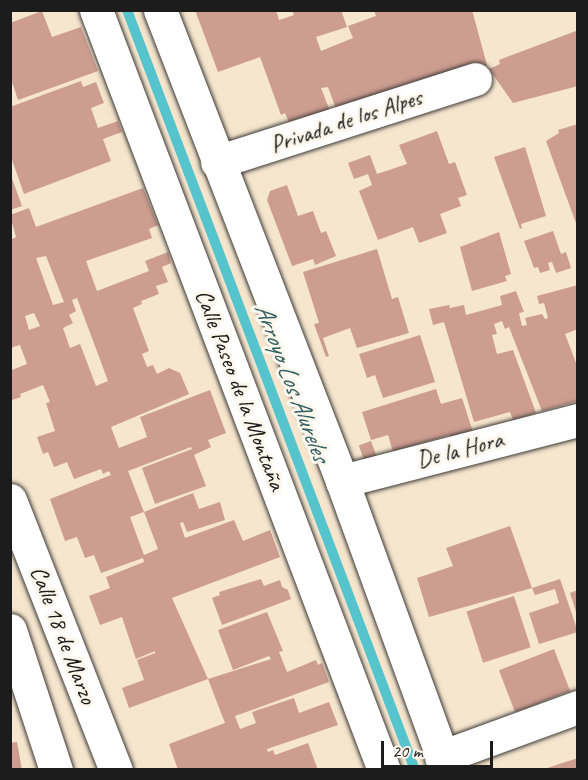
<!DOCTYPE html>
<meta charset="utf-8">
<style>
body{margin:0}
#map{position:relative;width:588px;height:780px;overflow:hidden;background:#f6e6ce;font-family:Caveat,sans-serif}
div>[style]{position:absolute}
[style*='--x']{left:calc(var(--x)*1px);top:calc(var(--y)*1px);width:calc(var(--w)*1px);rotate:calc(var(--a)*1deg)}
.stream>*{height:10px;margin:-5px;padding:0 5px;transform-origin:5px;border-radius:5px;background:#56c4cd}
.building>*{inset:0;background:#cd9d90;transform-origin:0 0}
.roads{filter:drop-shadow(0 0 2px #3d3a37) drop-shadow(0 0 2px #3d3a37)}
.minor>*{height:33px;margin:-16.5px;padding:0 16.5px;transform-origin:16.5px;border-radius:16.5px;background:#fff}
.secondary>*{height:33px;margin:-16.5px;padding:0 16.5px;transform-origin:16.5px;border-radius:16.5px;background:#fff}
span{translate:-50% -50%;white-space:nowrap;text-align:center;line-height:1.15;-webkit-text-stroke:6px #fbf7ec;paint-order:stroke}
.street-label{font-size:24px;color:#1c1c1c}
.water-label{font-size:26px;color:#335f63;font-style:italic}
.frame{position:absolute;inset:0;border:12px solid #1c1c1c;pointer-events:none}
.scale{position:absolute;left:381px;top:741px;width:112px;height:27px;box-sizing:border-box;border:3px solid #1c1c1c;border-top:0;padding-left:8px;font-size:18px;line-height:21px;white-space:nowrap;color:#1c1c1c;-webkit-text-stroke:4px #fbf7ec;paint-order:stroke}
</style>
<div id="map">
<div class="stream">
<i style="--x:127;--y:10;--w:813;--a:69.25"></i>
</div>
<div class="building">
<i style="clip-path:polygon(195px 10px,276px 10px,279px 20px,294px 15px,292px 10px,341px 10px,347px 27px,316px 37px,321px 51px,353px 38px,348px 26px,376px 16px,374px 10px,472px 10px,487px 65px,339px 117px,328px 87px,321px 88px,333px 119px,293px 133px,285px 113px,281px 115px,260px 57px,218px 72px)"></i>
<i style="clip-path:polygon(42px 11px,52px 37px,81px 27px,98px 71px,18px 100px,10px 76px,10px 23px)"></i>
<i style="clip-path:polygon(576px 31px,578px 86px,513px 103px,489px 69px,500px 64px,499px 60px)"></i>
<i style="clip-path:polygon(81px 81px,83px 87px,96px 82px,104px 103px,91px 108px,98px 128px,118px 121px,122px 132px,103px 139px,111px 161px,24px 194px,10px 154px,10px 107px)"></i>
<i style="clip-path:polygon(578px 124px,578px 226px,577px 226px,546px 141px,559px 133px,558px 130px)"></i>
<i style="clip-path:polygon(437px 131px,449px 164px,455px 162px,467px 195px,458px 198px,461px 206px,440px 214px,447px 233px,419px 243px,413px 227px,378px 240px,359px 191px,372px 185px,368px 174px,354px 179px,348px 163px,370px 155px,377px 174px,407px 164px,399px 145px)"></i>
<i style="clip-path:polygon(525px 147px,546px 216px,521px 224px,522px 228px,520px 229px,494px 157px)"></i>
<i style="clip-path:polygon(10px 173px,22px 206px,10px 210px)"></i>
<i style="clip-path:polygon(287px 185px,298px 216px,313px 211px,321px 233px,326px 231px,336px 256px,315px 265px,313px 259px,292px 266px,267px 200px,270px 191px)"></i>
<i style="clip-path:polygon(evenodd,143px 188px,158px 225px,149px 229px,152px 238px,86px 261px,97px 291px,149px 271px,145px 261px,168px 252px,171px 263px,162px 267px,168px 282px,156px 286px,159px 294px,141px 301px,142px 304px,133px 308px,149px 351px,142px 354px,147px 367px,153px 365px,157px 374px,169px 368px,180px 373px,189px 394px,111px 427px,119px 448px,147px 437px,140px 417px,210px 390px,226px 433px,208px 440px,211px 447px,194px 455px,206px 486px,155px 504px,142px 468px,192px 449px,191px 447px,128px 471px,144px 512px,130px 517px,144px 555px,158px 549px,144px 512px,193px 493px,199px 509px,220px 502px,225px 520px,187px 532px,183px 522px,180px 523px,185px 538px,234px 520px,243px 541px,270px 530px,280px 557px,172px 598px,208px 679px,129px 708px,122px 688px,144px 680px,137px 660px,155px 653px,155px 651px,136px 659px,122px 617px,100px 625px,89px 596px,110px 588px,106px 577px,144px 562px,143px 558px,101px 573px,94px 555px,85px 558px,77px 537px,65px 541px,50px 499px,111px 475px,109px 471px,103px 474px,101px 469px,74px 479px,67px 462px,54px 467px,48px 452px,43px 454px,37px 437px,55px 431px,46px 403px,50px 402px,43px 385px,20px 394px,21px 397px,12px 400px,10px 395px,10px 366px,12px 370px,27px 364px,20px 345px,10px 348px,10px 240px,16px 237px,10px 215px,29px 208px,36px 227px,143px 188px,46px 256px,64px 302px,53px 305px,36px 258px,46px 256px,143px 188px,77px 298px,108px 381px,96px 386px,80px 344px,70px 348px,63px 328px,73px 323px,69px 315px,76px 311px,72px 300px,77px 298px,143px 188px,34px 313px,40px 326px,29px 330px,25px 316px,34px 313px)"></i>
<i style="clip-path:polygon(553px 231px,561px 254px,566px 252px,571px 268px,556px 273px,552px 262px,548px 263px,550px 270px,540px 273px,538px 267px,534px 268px,524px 241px)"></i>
<i style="clip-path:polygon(499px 232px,511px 274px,505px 276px,507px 281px,472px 291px,460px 247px)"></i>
<i style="clip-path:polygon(377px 249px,392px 299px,398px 297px,409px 333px,357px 348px,350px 328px,323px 338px,329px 356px,326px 357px,314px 324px,319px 323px,303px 272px)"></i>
<i style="clip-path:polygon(578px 285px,578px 329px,565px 334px,578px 368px,578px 401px,542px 411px,509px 327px,505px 329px,502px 321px,494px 324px,497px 334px,492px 335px,497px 354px,513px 350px,536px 413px,513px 420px,510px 412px,474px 422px,444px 322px,433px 325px,429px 309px,449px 305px,450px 308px,464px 305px,466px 315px,502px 305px,500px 296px,516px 291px,524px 312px,519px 313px,522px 326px,527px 325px,525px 318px,542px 314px,545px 319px,548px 318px,544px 303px,539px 304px,537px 296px)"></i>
<i style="clip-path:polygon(420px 335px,435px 382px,383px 398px,375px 375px,367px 378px,359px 354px)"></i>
<i style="clip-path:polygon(436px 389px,441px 404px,462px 398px,473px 432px,451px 438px,449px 435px,393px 452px,388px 435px,371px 440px,362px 412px)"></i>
<i style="left:371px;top:441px;width:20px;height:13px;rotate:70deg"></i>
<i style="clip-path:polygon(510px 526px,532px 588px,429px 617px,417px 578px,453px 566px,446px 548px)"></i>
<i style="clip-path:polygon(261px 579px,264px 586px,280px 580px,282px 587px,288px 590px,291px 599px,222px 625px,212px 598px,220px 595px,219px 592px)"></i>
<i style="clip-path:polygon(560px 579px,578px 632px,539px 644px,529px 613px,559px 603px,555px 589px,535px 595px,532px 588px)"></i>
<i style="clip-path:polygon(578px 590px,578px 615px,577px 615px,570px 593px)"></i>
<i style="left:514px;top:596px;width:54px;height:50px;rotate:72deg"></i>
<i style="clip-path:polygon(267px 612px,283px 651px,279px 652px,287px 672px,316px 660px,318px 665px,322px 663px,329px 682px,235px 716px,240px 729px,256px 723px,252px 712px,294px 698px,299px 713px,329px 702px,338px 725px,267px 749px,268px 752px,273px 750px,275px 755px,308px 743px,318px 770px,178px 770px,169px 744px,225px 723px,208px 679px,271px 659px,269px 656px,233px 670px,218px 630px)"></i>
<i style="left:554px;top:649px;width:45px;height:59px;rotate:69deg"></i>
<i style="clip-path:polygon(17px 742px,22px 770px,10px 770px,10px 743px)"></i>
<i style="clip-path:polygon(578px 758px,578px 770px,544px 770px,544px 769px)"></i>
</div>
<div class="roads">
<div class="minor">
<i style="--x:217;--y:162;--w:271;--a:-17.8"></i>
<i style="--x:342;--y:481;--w:244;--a:-14.5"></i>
<i style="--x:10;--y:630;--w:147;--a:71.8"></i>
<i style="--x:441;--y:757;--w:146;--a:-20.1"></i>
</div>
<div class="secondary">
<i style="--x:96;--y:10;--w:813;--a:69.25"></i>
<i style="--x:160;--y:10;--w:505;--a:68.87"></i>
<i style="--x:342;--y:481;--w:307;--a:70"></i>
<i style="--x:10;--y:500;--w:290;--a:68.6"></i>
</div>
</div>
<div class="street-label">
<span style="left:346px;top:121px;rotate:-18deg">Privada de los Alpes</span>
<span style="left:240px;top:390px;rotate:69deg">Calle Paseo de la Montaña</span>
<span style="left:460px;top:450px;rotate:-14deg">De la Hora</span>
<span style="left:63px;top:635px;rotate:69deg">Calle 18 de Marzo</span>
</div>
<div class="water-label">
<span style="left:292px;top:382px;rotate:69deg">Arroyo Los Alureles</span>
</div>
<div class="frame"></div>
<div class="scale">20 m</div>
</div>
